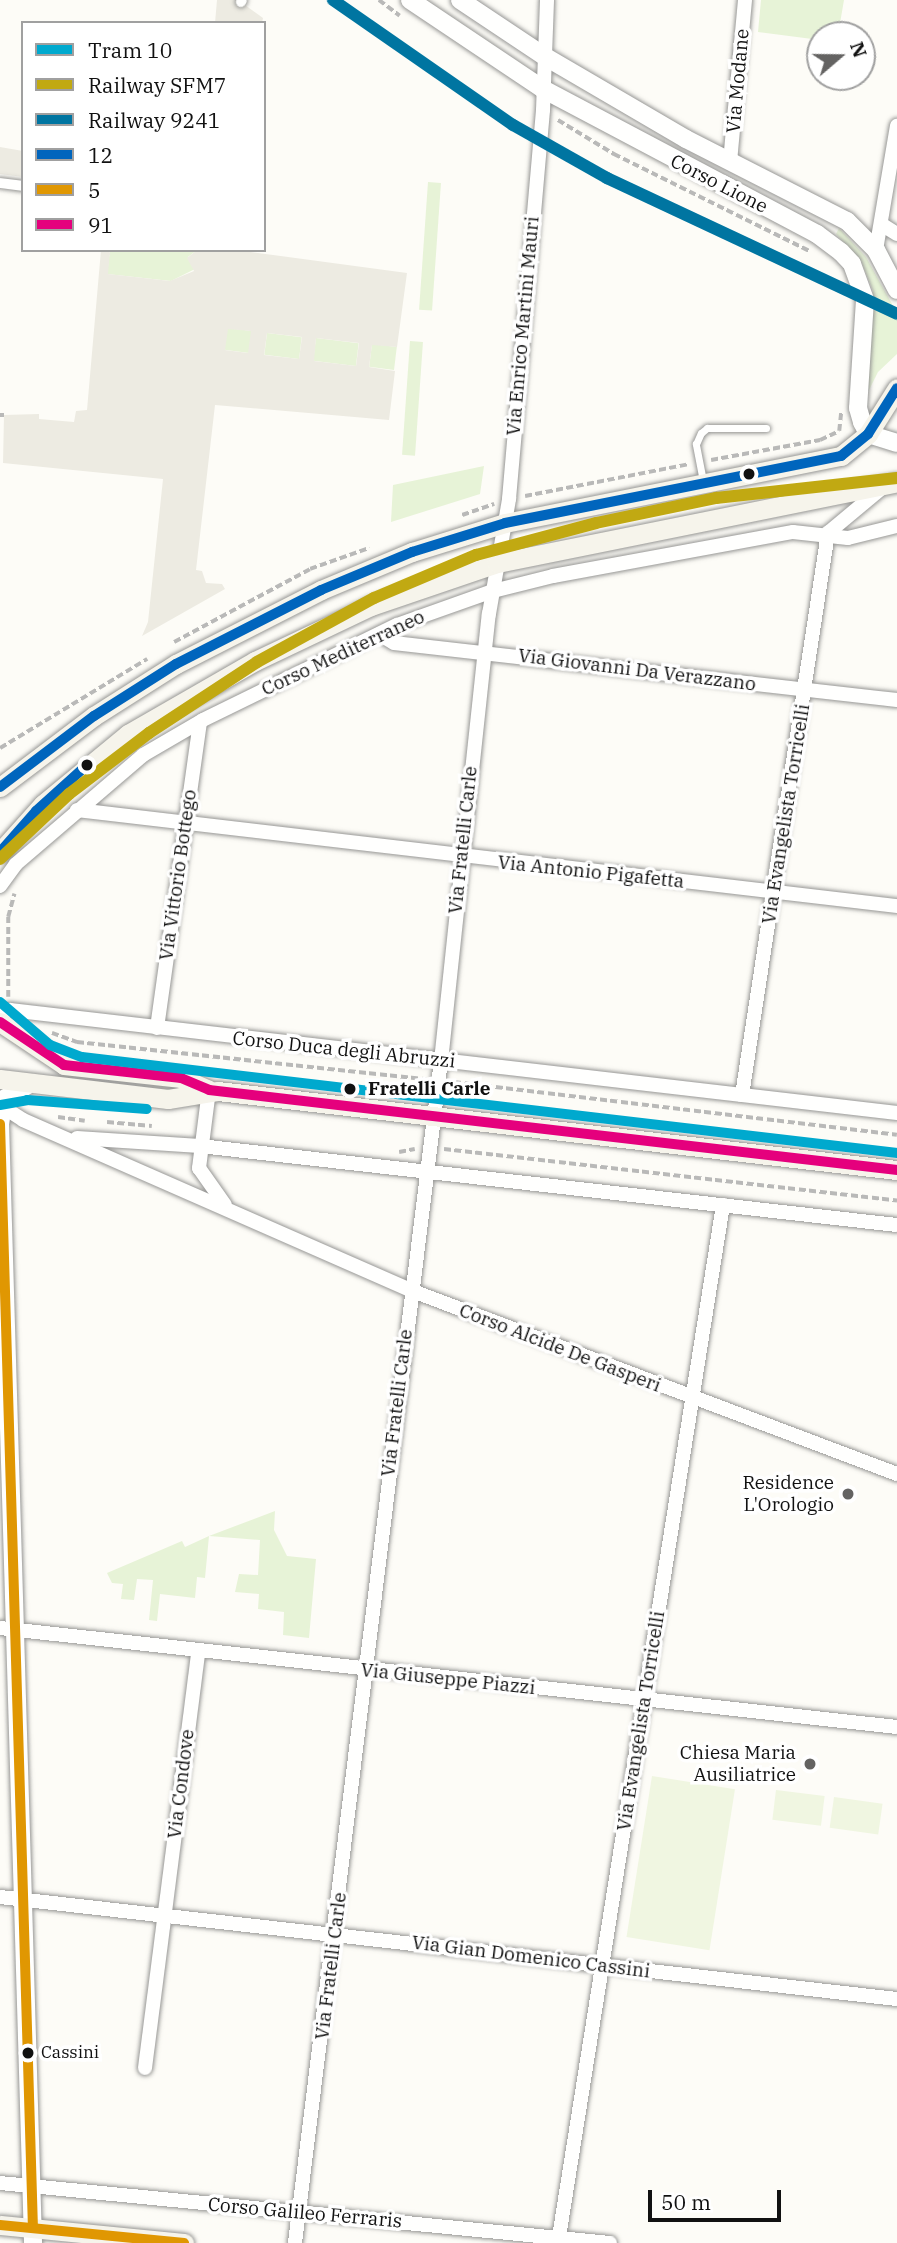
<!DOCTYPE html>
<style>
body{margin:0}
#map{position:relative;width:897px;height:2243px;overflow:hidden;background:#fdfcf7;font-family:"IBM Plex Serif",serif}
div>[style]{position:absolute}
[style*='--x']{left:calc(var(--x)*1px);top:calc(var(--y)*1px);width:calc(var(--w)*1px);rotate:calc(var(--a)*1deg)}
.green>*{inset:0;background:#e7f3d7;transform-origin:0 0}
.pitch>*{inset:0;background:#f0f6e1;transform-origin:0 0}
.plaza>*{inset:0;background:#edebe2}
.path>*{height:3.5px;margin-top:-1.75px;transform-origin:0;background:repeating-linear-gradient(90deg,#b9b9b8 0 7px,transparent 0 10.5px)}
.roads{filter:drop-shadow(0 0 2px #979795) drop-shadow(0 0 2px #979795)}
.service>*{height:7px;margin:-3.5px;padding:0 3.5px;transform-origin:3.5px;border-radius:3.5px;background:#fffffe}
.pedestrian>*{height:10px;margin:-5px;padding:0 5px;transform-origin:5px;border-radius:5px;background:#fffffe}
.minor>*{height:14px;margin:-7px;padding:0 7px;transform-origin:7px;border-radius:7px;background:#fffffe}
.tertiary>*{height:18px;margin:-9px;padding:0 9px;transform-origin:9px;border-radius:9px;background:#fffffe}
.secondary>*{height:19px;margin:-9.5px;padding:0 9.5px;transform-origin:9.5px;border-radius:9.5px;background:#f6f4eb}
.bus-1>*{height:10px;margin:-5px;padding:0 5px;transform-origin:5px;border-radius:5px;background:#0065bd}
.bus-2>*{height:10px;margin:-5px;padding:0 5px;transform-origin:5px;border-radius:5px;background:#e09702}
.bus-3>*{height:10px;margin:-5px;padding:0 5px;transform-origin:5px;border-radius:5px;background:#e5007d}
.rail-1>*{height:12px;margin:-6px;padding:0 6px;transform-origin:6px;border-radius:6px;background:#c1a912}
.rail-2>*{height:12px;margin:-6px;padding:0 6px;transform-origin:6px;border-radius:6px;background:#0075a1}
.tram-1>*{height:10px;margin:-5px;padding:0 5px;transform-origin:5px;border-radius:5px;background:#00a9ce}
.dots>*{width:19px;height:19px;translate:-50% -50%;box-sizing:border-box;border:4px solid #fff;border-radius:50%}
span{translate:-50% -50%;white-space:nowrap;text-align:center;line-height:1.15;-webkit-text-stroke:7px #fff;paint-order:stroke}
.bus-label{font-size:17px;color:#111}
.left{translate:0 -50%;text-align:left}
.street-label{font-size:19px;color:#111}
.stop-label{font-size:19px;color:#111;font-weight:700}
.poi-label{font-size:19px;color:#111}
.right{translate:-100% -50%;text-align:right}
.legend{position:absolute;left:21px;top:21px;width:245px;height:231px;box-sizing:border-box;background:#fff;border:2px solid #a0a0a0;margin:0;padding:9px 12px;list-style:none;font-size:21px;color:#111}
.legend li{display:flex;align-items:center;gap:14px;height:35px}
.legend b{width:35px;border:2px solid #a0a0a0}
.north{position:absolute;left:806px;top:21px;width:70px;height:70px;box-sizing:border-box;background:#fff;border:2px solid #a0a0a0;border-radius:50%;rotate:70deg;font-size:19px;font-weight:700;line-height:28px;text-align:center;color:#111}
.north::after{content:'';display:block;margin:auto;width:24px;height:32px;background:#646362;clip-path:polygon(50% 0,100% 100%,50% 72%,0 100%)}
.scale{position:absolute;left:648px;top:2190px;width:133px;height:32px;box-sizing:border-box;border:4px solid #111;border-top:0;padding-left:9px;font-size:21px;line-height:24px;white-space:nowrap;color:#111;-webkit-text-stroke:5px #fff;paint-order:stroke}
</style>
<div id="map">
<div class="green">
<i style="clip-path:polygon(761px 0,844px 0,838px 35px,820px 35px,820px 40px,758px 32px)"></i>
<i style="left:428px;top:182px;width:13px;height:128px;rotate:4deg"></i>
<i style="clip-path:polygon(839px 228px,866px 257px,897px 313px,897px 354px,878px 372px,868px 392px,873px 291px,861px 261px,836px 234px)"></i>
<i style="clip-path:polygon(110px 250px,197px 250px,188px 257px,195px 269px,171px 281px,107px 274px)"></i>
<i style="left:227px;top:328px;width:25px;height:22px;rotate:7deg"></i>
<i style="left:267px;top:333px;width:35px;height:22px;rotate:7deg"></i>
<i style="left:316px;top:338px;width:43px;height:23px;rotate:7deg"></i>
<i style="left:410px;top:341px;width:13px;height:114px;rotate:4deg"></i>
<i style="left:372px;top:344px;width:25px;height:23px;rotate:7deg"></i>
<i style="clip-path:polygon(484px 466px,480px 494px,391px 522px,393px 485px)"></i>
<i style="clip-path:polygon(275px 1511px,274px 1530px,287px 1556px,316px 1559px,309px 1638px,283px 1635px,284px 1612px,258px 1609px,259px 1594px,235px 1592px,239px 1574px,258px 1575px,260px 1540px,209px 1536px,205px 1578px,197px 1577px,195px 1598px,160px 1594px,157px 1621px,149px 1620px,153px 1580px,137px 1579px,134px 1600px,121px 1599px,123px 1584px,112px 1583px,107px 1573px,182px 1541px,185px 1547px,209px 1536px)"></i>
</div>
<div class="pitch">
<i style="left:652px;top:1776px;width:84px;height:163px;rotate:9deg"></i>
<i style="left:776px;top:1790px;width:49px;height:30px;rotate:7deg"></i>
<i style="left:834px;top:1797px;width:49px;height:31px;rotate:8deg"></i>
</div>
<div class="plaza">
<i style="clip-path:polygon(217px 0,238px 0,263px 18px,262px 23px,215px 23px)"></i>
<i style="clip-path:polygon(0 147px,23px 151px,23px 177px,0 174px)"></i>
<i style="clip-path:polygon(evenodd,101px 250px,110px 250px,108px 274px,170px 281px,194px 271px,187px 258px,197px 250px,236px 250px,407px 273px,397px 347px,372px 345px,369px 367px,395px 371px,389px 420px,215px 405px,196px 570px,202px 571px,206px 583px,222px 584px,225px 589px,142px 636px,148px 622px,163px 479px,3px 463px,4px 415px,39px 414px,39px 419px,74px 422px,76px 411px,87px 410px,101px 250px,228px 329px,251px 331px,248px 353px,225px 350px,228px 329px,101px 250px,267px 333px,302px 337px,299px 359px,264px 355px,267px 333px,101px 250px,316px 338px,359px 343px,356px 366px,314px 361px,316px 338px)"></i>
</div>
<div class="path">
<i style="--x:379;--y:0;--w:26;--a:37"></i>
<i style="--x:558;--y:120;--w:66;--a:31.3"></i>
<i style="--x:614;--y:154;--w:218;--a:26.4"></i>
<i style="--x:0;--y:415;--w:4;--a:0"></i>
<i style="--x:711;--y:460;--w:111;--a:-10.4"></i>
<i style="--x:820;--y:440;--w:21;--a:-25"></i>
<i style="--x:839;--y:431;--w:18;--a:-84"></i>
<i style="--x:525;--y:496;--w:167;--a:-11"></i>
<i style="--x:462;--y:515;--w:34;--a:-19"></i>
<i style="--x:174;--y:642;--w:154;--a:-28.2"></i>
<i style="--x:310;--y:569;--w:63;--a:-19.6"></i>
<i style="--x:0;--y:748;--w:172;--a:-31.2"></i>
<i style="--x:8;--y:997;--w:80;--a:-90"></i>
<i style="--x:8;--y:917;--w:24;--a:-75"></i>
<i style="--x:52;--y:1033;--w:27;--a:20"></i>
<i style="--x:77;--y:1042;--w:351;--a:6.1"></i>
<i style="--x:454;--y:1082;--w:446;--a:6.8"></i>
<i style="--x:58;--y:1117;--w:27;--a:8"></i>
<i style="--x:107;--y:1122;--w:45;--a:5.1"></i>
<i style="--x:444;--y:1149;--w:456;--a:6.5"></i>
<i style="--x:399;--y:1152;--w:16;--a:-11"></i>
</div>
<div class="roads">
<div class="service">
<i style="--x:703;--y:481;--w:38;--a:-101"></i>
<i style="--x:696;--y:444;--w:12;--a:-66"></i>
<i style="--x:701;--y:433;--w:8;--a:-40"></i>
<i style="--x:707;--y:428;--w:59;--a:0"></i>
</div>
<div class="pedestrian">
<i style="--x:241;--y:2;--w:2;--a:-63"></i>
<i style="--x:0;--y:183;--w:23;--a:7"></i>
</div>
<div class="minor">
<i style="--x:730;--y:162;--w:163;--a:-84.7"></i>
<i style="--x:881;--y:224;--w:19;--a:32"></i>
<i style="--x:876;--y:250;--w:126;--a:-80.4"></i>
<i style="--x:828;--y:533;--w:72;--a:-39.9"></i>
<i style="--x:379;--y:634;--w:17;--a:31"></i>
<i style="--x:394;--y:643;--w:506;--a:6.47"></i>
<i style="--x:77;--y:810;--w:826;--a:6.68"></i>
<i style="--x:0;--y:886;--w:27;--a:-54"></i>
<i style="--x:16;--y:864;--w:167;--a:-40.6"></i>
<i style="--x:143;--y:755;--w:69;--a:-30.3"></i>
<i style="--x:203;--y:720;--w:216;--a:-26.1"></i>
<i style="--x:397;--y:625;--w:102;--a:-19.5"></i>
<i style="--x:493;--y:591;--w:62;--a:-14"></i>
<i style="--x:553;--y:576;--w:244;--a:-10.4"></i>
<i style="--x:793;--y:532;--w:55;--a:6.2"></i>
<i style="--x:848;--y:538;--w:50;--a:-13.8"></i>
<i style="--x:0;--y:1014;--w:11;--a:-22"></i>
<i style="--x:10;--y:1010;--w:893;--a:6.62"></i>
<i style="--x:157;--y:1028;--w:309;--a:-82"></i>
<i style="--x:209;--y:1090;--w:79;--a:97.3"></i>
<i style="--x:199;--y:1168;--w:45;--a:54.9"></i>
<i style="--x:742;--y:1095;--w:569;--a:-81.3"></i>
<i style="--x:0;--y:1105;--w:27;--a:33"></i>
<i style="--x:23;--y:1120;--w:423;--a:23.7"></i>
<i style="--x:410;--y:1290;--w:521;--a:20.7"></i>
<i style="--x:77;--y:1138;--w:123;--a:3.7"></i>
<i style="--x:200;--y:1146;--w:701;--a:6.47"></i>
<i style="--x:0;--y:1628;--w:902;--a:6.3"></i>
<i style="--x:0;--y:1897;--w:903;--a:6.49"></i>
<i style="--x:145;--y:2068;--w:418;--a:-82.7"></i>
<i style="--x:0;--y:2183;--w:613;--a:5.62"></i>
<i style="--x:559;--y:2237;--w:1045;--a:-80.97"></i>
<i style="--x:295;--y:2243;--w:1191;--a:-82.96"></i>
<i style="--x:441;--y:1061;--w:450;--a:-83.9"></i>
<i style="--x:489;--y:614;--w:117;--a:-80.1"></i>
<i style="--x:509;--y:499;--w:390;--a:-85"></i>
<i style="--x:543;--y:110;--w:110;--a:-87.9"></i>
</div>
<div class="tertiary">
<i style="--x:410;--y:0;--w:160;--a:33.8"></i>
<i style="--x:543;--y:89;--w:310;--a:27.9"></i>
<i style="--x:817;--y:234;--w:30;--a:37"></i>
<i style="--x:841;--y:252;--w:16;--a:47"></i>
<i style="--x:852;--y:264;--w:38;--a:70"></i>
<i style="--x:865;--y:300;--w:108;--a:93.7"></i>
<i style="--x:858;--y:408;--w:15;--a:74"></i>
<i style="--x:862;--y:422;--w:13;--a:63"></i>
<i style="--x:868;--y:434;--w:30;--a:17"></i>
<i style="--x:460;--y:0;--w:101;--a:33.7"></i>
<i style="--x:544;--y:56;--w:164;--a:30.3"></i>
<i style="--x:686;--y:139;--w:181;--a:27"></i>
<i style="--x:847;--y:221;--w:41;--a:45"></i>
<i style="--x:876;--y:250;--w:45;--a:62.3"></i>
<i style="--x:28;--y:1085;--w:28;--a:150"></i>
<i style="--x:4;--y:1099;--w:24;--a:99"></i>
<i style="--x:0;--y:1123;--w:1120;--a:88.31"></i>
</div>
<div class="secondary">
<i style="--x:0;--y:787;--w:118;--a:-37.1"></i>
<i style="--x:94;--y:716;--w:97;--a:-32.4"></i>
<i style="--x:176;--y:664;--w:163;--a:-27"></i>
<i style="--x:321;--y:590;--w:99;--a:-22.7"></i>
<i style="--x:412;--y:552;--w:97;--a:-17.3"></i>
<i style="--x:505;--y:523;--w:343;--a:-11.3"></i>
<i style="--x:841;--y:456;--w:35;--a:-39"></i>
<i style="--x:868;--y:434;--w:54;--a:-57.8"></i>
<i style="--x:0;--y:852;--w:64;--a:-48.1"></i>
<i style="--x:43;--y:804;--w:110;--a:-39.5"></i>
<i style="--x:128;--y:734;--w:146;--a:-29.9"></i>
<i style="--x:255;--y:661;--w:128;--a:-25.4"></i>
<i style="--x:371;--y:606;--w:133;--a:-18.8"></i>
<i style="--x:497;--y:563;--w:408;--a:-11.4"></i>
<i style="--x:0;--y:1022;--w:77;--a:33.9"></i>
<i style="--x:64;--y:1065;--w:118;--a:6.3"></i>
<i style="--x:181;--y:1078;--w:30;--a:23"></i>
<i style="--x:0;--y:1079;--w:169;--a:6.8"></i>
<i style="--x:168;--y:1099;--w:51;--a:-9.1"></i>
<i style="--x:218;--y:1091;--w:684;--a:6.64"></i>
<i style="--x:0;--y:2225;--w:185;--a:5.6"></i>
</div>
</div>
<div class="bus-1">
<i style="--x:0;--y:787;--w:118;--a:-37.1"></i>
<i style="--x:94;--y:716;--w:97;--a:-32.4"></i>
<i style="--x:176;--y:664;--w:163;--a:-27"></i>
<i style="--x:321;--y:590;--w:99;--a:-22.7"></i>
<i style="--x:412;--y:552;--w:97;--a:-17.3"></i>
<i style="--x:505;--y:523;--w:343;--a:-11.3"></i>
<i style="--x:841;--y:456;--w:35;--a:-39"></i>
<i style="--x:868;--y:434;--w:54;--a:-57.8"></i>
<i style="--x:0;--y:852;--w:55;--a:-48.7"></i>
<i style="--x:36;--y:811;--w:69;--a:-42"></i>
</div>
<div class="bus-2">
<i style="--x:0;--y:1124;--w:1104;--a:88.29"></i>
<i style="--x:0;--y:2225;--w:185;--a:5.6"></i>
</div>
<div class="bus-3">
<i style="--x:0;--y:1022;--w:77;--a:33.9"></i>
<i style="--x:64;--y:1065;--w:118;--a:6.3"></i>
<i style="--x:181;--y:1078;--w:30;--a:23"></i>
<i style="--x:209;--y:1090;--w:693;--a:6.63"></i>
</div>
<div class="rail-1">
<i style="--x:0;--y:859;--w:95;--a:-43.3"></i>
<i style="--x:69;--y:794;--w:101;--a:-37.3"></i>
<i style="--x:149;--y:733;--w:129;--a:-33.3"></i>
<i style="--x:257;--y:662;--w:133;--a:-28.7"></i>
<i style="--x:374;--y:598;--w:111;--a:-22.9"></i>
<i style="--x:476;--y:555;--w:124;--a:-14.9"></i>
<i style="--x:596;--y:523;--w:123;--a:-11.8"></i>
<i style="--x:716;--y:498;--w:182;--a:-6.3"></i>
</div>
<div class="rail-2">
<i style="--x:333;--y:0;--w:219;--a:34.8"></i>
<i style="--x:513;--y:125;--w:108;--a:29.4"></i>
<i style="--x:607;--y:178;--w:320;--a:25.1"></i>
</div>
<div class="tram-1">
<i style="--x:0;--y:1002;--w:66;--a:40.7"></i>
<i style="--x:50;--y:1045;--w:34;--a:21"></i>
<i style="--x:82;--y:1057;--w:821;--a:6.72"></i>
<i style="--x:0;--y:1105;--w:27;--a:-10"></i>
<i style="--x:27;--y:1100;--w:120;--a:4.3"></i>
</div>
<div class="dots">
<i style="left:749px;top:474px;background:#111"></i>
<i style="left:87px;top:765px;background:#111"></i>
<i style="left:350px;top:1089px;background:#111"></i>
<i style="left:848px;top:1494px;background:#646362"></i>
<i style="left:810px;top:1764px;background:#646362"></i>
<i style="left:28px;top:2053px;background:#111"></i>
</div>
<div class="bus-label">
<span class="left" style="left:41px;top:2053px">Cassini</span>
</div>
<div class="street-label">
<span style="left:738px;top:81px;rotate:-85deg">Via Modane</span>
<span style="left:719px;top:184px;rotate:27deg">Corso Lione</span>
<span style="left:523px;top:326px;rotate:-85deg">Via Enrico Martini Mauri</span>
<span style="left:343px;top:653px;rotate:-25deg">Corso Mediterraneo</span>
<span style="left:637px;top:670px;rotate:7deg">Via Giovanni Da Verazzano</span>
<span style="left:786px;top:814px;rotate:-81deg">Via Evangelista Torricelli</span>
<span style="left:463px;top:840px;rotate:-84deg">Via Fratelli Carle</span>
<span style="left:591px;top:872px;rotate:6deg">Via Antonio Pigafetta</span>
<span style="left:178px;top:875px;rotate:-82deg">Via Vittorio Bottego</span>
<span style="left:344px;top:1050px;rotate:6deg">Corso Duca degli Abruzzi</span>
<span style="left:560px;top:1348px;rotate:21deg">Corso Alcide De Gasperi</span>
<span style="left:397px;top:1403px;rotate:-83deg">Via Fratelli Carle</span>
<span style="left:448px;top:1679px;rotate:6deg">Via Giuseppe Piazzi</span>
<span style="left:641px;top:1721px;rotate:-81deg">Via Evangelista Torricelli</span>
<span style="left:181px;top:1784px;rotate:-83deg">Via Condove</span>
<span style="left:531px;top:1957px;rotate:7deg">Via Gian Domenico Cassini</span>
<span style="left:331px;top:1966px;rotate:-83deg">Via Fratelli Carle</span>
<span style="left:305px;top:2213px;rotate:5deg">Corso Galileo Ferraris</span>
</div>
<div class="stop-label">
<span class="left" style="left:368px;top:1089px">Fratelli Carle</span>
</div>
<div class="poi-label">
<span class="right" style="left:834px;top:1494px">Residence<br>L'Orologio</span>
<span class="right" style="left:796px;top:1764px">Chiesa Maria<br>Ausiliatrice</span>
</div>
<ul class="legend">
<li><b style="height:9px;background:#00a9ce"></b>Tram 10</li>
<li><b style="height:9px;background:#c1a912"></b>Railway SFM7</li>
<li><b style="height:9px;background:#0075a1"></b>Railway 9241</li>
<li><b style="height:9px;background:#0065bd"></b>12</li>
<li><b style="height:9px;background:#e09702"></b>5</li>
<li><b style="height:9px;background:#e5007d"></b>91</li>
</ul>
<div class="north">N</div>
<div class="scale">50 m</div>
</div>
